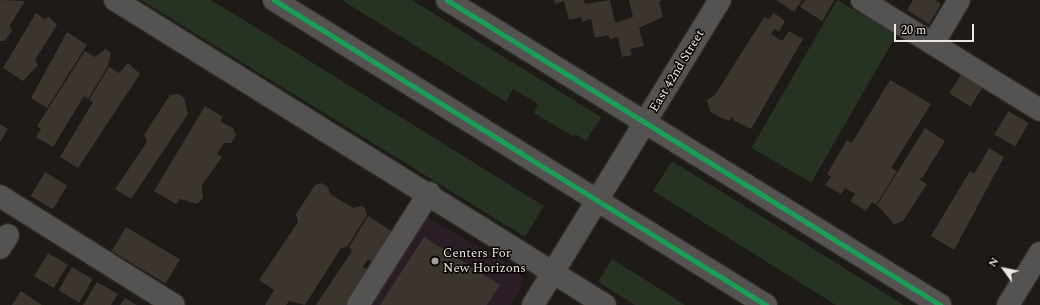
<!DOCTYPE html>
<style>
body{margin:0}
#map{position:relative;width:1040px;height:305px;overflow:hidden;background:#1d1a17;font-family:Spectral,serif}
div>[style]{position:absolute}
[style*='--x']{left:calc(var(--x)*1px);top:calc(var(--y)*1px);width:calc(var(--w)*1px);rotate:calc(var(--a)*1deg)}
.commercial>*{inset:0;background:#2a1d25}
.green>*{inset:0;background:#273322;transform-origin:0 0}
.building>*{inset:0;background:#3b352e;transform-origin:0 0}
.roads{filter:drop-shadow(0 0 1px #383634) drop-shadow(0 0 1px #383634)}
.minor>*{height:22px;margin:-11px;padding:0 11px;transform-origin:11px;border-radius:11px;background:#555351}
.cycleway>*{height:5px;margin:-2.5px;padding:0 2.5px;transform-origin:2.5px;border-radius:2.5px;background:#1a9f57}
.dots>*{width:11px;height:11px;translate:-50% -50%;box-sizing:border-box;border:2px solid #080604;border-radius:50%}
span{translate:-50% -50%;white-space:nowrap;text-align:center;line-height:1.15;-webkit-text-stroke:3px #080604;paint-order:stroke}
.street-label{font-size:13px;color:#ebe7e3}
.poi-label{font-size:13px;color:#ebe7e3}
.left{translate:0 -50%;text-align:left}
.north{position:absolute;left:984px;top:249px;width:40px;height:40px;-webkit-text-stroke:3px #080604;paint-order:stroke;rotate:303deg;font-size:11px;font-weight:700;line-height:16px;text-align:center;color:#ebe7e3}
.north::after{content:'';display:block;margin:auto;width:14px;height:18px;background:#ebe7e3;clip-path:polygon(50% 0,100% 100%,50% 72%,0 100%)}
.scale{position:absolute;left:894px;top:24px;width:80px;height:18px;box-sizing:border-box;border:2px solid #ebe7e3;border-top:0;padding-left:5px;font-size:12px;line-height:14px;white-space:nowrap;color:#ebe7e3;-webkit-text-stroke:3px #080604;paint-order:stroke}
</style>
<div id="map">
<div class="commercial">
<i style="clip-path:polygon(408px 206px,518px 269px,523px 278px,521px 289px,511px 305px,348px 305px)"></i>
</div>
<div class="green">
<i style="clip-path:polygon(141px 0,211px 0,544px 206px,525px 237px)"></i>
<i style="clip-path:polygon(342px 0,412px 0,601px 117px,586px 141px,577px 135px,572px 136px,534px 113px,538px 104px,513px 89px,506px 102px)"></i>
<i style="left:837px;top:0;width:69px;height:171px;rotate:30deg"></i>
<i style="clip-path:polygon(672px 161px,904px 305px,836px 305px,653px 191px)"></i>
<i style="clip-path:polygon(612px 259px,685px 305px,635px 305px,598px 282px)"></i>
</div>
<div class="building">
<i style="clip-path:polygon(0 0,25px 1px,10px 25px,12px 30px,5px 41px,0 41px)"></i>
<i style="clip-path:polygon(554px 0,584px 0,585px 4px,610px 0,615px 23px,633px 17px,629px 0,663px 0,659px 2px,663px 17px,639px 28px,644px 46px,630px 49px,632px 55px,622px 57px,618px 37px,610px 39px,608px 35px,595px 38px,591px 19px,582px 22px,581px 17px,569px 20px,564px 1px,555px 4px)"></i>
<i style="clip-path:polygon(776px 0,802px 0,794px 12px)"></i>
<i style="clip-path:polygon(805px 0,833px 0,834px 1px,822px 21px,800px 7px)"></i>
<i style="clip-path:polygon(913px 0,935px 0,941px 4px,929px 24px,907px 10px)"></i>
<i style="clip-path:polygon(36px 13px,44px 19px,49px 17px,57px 25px,35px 60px,38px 65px,23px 81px,3px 68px)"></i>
<i style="clip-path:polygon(774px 13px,785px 21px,779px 32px,774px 29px,771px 34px,782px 41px,789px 31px,803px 39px,751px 129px,733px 120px,733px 117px,728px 121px,710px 112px,707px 100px,715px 95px,764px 17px,769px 19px)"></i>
<i style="clip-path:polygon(67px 32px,87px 45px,47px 108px,31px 98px)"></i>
<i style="clip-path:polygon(105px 49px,111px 53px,108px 66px,88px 99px,84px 96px,53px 147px,36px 137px,41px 129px,37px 126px,85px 51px,95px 57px)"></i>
<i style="clip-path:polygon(128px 63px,140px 74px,78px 168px,60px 157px,93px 102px,89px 100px,109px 67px,119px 73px)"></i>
<i style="left:962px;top:73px;width:25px;height:24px;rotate:32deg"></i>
<i style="clip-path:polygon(890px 80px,931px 104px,891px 168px,897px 171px,876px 205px,872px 202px,866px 211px,850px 201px,855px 194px,845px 188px,841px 194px,825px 185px,831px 177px,827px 174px,847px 140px,852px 143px)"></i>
<i style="clip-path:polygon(179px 94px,184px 98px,188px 114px,131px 199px,115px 189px,147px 142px,144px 135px,170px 95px)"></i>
<i style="clip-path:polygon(205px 106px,223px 117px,220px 121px,233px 128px,236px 135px,231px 143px,224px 143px,217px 154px,222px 157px,202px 185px,203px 198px,197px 204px,180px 199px,176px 204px,154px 191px)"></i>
<i style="left:1008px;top:111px;width:24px;height:27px;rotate:30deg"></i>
<i style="clip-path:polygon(0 124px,8px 129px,0 142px)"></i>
<i style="clip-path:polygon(925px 128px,945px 141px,923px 177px,919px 179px,927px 184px,903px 221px,894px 224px,877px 205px)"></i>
<i style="clip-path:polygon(989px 148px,1004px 157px,954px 250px,931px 236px,970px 171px,974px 174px)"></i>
<i style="left:45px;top:172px;width:26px;height:28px;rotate:31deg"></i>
<i style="clip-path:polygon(321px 183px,328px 187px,330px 194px,353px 208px,361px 206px,365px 208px,367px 215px,347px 247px,341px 248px,305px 305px,289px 301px,286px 305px,265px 305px,274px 290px,259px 280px,298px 222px,296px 214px,315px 185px)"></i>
<i style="clip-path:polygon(368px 216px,393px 232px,372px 262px,368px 259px,363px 267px,368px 270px,347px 305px,316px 305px,352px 251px,349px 247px)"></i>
<i style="left:126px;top:227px;width:63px;height:28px;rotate:31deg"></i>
<i style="clip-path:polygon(424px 237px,500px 285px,487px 305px,380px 305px)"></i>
<i style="left:48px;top:253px;width:23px;height:27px;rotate:31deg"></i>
<i style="left:72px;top:267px;width:24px;height:27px;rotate:30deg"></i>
<i style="clip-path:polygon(97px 282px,118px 294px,111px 305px,83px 305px)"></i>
<i style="clip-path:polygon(21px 291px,42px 305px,12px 305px)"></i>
<i style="clip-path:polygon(125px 298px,137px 305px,120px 305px)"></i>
</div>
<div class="roads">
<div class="minor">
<i style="--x:115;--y:0;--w:577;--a:31.9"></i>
<i style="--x:274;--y:0;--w:579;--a:31.8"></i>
<i style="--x:447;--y:0;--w:580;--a:31.74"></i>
<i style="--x:862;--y:0;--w:209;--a:31.7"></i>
<i style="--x:933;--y:44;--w:51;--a:-59.4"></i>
<i style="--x:0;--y:196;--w:205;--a:32.1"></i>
<i style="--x:0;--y:248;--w:15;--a:-58"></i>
<i style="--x:358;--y:305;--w:133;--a:-57.6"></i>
<i style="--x:533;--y:305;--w:358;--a:-58.5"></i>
<i style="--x:1008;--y:305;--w:61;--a:-58.4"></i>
</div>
</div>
<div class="cycleway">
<i style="--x:274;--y:0;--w:579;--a:31.8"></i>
<i style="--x:447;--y:0;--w:580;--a:31.74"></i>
</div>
<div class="dots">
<i style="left:435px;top:261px;background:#a39f9c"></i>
</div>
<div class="street-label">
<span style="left:677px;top:71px;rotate:-59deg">East 42nd Street</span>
</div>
<div class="poi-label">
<span class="left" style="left:443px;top:261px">Centers For<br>New Horizons</span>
</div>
<div class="north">N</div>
<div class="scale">20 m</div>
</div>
